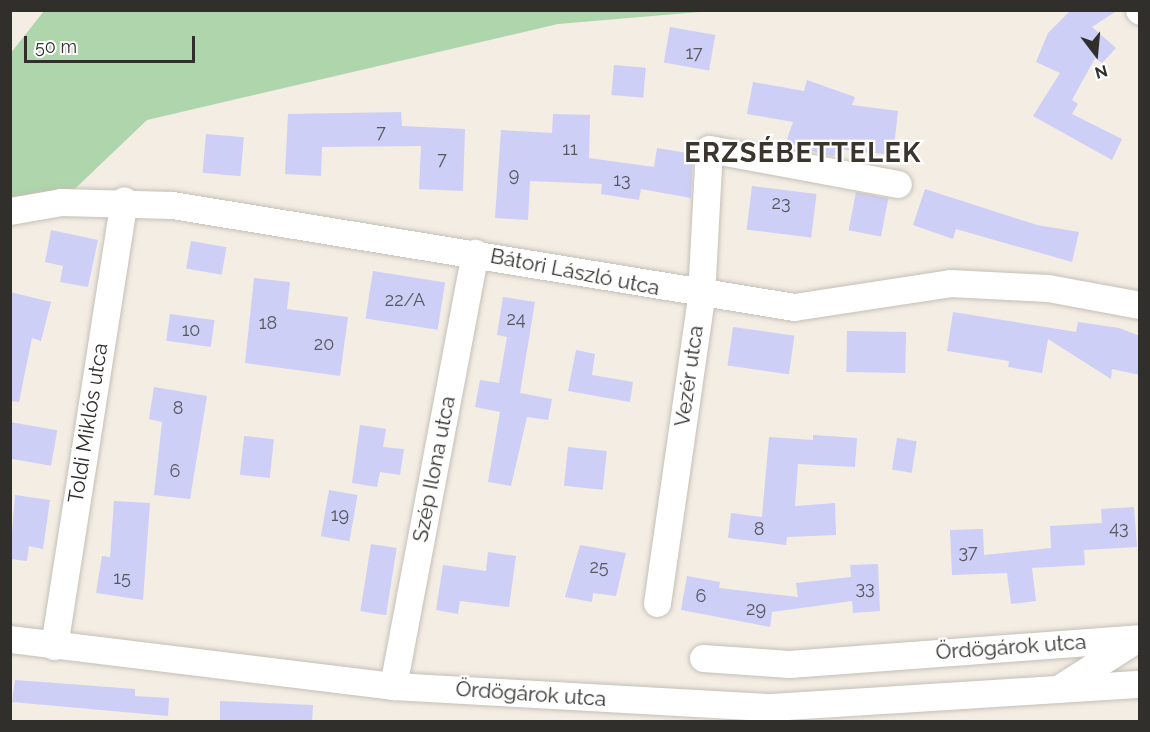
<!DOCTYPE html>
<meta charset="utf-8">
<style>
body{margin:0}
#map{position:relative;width:1150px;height:732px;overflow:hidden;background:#f3ede4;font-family:Raleway,sans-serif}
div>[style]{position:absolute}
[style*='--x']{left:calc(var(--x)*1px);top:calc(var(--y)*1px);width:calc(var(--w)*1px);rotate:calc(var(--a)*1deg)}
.green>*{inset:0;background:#aed5ab}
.building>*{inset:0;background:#cdcff6;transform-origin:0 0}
.roads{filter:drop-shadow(0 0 2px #c5bfb6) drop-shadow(0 0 2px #c5bfb6)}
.minor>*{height:27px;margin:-13.5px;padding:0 13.5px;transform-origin:13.5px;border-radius:13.5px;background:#fff}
span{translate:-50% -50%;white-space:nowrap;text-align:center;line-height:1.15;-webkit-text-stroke:4.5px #fff;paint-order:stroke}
.number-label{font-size:18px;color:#58575e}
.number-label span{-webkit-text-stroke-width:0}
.street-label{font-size:21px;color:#312f2c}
.district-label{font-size:27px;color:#3a352e;font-weight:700;letter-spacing:1.5px}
.frame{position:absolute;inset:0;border:12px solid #312f2c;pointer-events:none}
.north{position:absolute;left:1066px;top:24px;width:60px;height:60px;-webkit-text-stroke:4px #fff;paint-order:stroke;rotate:164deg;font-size:16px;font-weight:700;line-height:24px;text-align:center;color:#312f2c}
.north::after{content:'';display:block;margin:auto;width:21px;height:27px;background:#312f2c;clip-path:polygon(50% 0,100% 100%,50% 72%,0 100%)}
.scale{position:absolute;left:24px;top:36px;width:171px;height:27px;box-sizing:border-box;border:3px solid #312f2c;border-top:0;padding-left:8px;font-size:18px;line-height:21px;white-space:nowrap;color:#312f2c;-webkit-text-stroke:4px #fff;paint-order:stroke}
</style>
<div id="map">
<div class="green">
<i style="clip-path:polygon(44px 11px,711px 11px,558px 24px,147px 120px,61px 202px,11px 210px,10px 54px)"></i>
</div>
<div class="building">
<i style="clip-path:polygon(1071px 10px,1118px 10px,1092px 27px,1116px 48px,1102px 63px,1095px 58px,1072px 100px,1078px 104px,1072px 114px,1122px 139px,1112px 160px,1033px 116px,1060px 73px,1036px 62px,1048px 33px)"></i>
<i style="left:670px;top:27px;width:46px;height:36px;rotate:10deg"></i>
<i style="left:614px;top:65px;width:32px;height:30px;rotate:5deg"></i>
<i style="clip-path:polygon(807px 80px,855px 97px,852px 105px,898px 111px,893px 155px,837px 149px,834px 156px,821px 154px,786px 142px,793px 122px,747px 114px,753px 82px,804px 91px)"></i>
<i style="clip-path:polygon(401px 112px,402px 126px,465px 129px,463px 191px,419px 189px,421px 146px,322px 147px,321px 176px,285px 174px,288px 114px)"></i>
<i style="clip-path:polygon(553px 114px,590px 115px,589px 158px,654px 167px,657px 148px,693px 154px,691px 198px,641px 189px,639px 200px,601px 194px,602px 184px,530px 181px,528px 220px,495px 218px,501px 130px,552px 133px)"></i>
<i style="left:206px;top:134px;width:38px;height:39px;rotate:5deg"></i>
<i style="left:752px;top:186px;width:65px;height:44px;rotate:7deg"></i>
<i style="clip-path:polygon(925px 189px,1037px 225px,1079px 232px,1072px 262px,956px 229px,953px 239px,913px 225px)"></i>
<i style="left:856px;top:192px;width:33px;height:39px;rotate:11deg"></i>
<i style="clip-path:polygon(51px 230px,98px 240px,88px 287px,60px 282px,63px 266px,45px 262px)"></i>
<i style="left:191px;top:241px;width:36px;height:28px;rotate:10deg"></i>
<i style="left:373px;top:271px;width:73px;height:48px;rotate:9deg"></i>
<i style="clip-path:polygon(254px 278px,290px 282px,287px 309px,348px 317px,340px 376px,245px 363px)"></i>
<i style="clip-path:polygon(10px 292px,51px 302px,41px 341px,32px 338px,19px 402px,10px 401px)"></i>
<i style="clip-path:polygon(503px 297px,535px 302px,520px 393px,552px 399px,548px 420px,527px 417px,511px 486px,488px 482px,500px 412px,475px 407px,480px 380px,499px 383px,507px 337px,497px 335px)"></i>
<i style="clip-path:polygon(953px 312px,1076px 332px,1078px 322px,1119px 328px,1140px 336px,1140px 375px,1112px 369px,1111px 379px,1048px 339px,1042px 373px,1008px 367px,1009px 361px,947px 351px)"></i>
<i style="left:170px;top:314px;width:45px;height:27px;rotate:8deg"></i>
<i style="left:733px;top:327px;width:62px;height:39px;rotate:8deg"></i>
<i style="left:847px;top:331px;width:59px;height:41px;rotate:1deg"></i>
<i style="clip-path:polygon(576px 350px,595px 354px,592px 375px,633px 382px,630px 402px,568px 391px)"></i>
<i style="clip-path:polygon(154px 387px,207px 396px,190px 499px,154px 495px,162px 422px,149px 419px)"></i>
<i style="left:10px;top:422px;width:48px;height:36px;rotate:10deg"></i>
<i style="clip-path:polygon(360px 425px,386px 429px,383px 447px,404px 449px,400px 475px,380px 472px,377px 487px,352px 483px)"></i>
<i style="clip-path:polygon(813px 435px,857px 438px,855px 467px,798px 464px,795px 506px,835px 503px,836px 535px,787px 537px,786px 545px,728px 538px,731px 513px,762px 517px,769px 437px,813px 440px)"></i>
<i style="left:244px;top:436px;width:30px;height:39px;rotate:6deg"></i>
<i style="left:897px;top:438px;width:20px;height:32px;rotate:9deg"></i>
<i style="left:568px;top:447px;width:39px;height:39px;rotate:6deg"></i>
<i style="left:329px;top:490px;width:29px;height:47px;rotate:10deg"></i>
<i style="clip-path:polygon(15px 495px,50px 500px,43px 549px,29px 546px,27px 561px,10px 559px)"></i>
<i style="clip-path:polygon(114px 501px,150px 503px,143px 600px,96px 593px,102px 556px,110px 557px)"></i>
<i style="clip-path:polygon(1134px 507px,1137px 547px,1084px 550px,1085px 565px,1032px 568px,1036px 601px,1011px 604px,1007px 573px,952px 575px,950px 530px,983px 529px,984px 555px,1051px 548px,1050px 526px,1102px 523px,1101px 509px)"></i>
<i style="left:371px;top:544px;width:26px;height:68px;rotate:9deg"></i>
<i style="clip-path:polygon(580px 545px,626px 553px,616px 596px,593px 593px,592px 602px,565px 597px)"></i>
<i style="clip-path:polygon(488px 552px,516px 556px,509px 607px,460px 601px,458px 614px,436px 610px,443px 565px,486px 571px)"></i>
<i style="clip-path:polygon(878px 564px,880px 611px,853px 613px,852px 601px,772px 612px,770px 627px,681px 610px,687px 576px,720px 582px,719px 588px,798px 597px,796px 583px,851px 577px,850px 565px)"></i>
<i style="clip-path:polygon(15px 680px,135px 689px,135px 696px,169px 698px,168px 716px,12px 702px)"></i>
<i style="clip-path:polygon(220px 701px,313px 705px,312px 722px,220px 722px)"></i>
</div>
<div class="roads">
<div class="minor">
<i style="--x:1139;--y:10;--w:1;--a:45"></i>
<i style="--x:10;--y:211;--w:52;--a:-10"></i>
<i style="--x:61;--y:202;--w:111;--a:1.5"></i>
<i style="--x:172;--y:205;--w:630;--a:9.31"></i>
<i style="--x:794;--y:307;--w:158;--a:-8.7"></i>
<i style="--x:950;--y:283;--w:98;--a:2.9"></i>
<i style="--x:1048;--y:288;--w:94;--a:10.5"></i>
<i style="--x:657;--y:603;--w:310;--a:-81.8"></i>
<i style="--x:701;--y:296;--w:147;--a:-86.9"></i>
<i style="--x:709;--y:149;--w:192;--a:10.5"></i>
<i style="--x:10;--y:639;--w:386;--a:7"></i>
<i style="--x:393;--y:686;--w:379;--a:3.2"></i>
<i style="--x:771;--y:707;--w:370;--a:-3.6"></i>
<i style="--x:54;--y:646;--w:451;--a:-81.1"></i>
<i style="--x:703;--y:658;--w:86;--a:4"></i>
<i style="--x:789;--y:664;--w:351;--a:-4.2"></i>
<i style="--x:393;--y:686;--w:441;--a:-79.3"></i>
<i style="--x:1058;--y:689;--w:91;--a:-32.5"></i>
</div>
</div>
<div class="number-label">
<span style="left:694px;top:53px">17</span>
<span style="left:381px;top:132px">7</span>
<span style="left:570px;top:149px">11</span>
<span style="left:442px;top:159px">7</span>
<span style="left:514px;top:175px">9</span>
<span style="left:622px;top:180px">13</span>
<span style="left:781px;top:203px">23</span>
<span style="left:405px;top:300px">22/A</span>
<span style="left:516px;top:319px">24</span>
<span style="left:268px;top:323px">18</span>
<span style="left:191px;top:330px">10</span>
<span style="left:324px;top:344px">20</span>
<span style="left:178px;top:408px">8</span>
<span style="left:175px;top:471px">6</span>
<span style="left:340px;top:515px">19</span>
<span style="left:1119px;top:528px">43</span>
<span style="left:759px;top:529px">8</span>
<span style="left:968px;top:552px">37</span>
<span style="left:599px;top:567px">25</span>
<span style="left:122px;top:578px">15</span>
<span style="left:865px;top:588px">33</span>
<span style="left:701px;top:596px">6</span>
<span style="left:756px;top:609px">29</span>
</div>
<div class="street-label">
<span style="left:575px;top:272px;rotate:11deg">Bátori László utca</span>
<span style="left:689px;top:376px;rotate:-82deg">Vezér utca</span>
<span style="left:88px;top:423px;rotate:-81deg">Toldi Miklós utca</span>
<span style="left:434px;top:469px;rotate:-79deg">Szép Ilona utca</span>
<span style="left:1011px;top:647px;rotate:-4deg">Ördögárok utca</span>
<span style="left:531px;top:694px;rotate:4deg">Ördögárok utca</span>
</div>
<div class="district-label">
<span style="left:803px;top:153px">ERZSÉBETTELEK</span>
</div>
<div class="frame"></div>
<div class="north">N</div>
<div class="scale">50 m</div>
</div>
